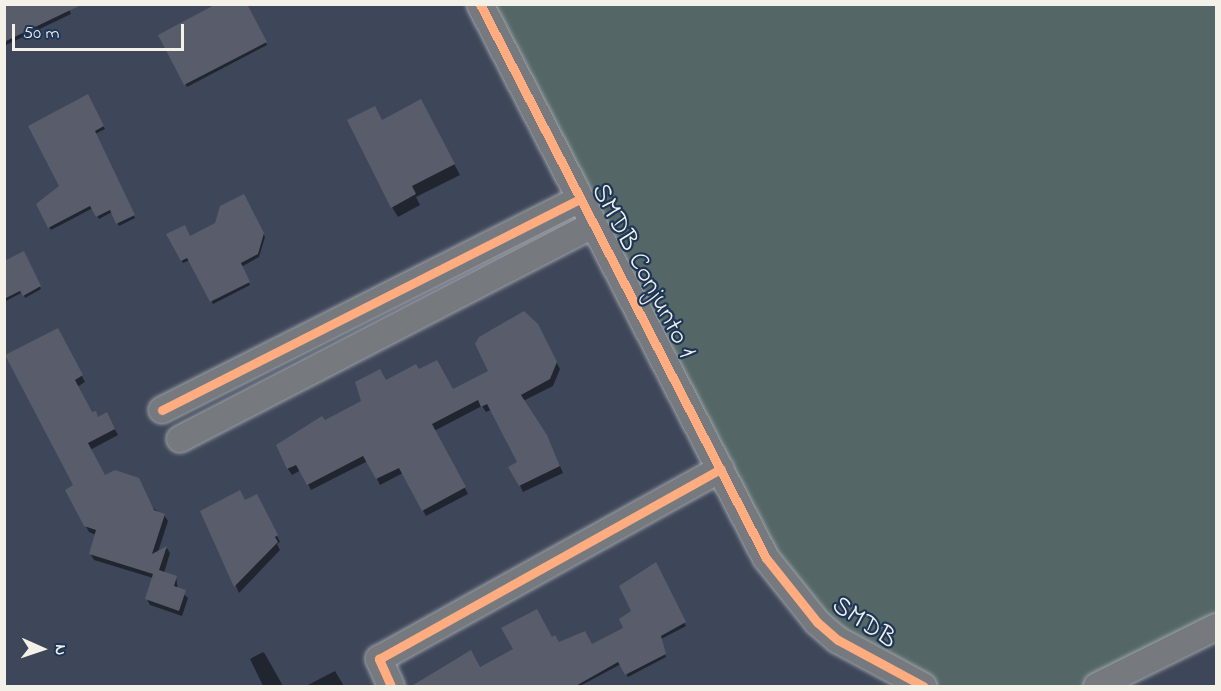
<!DOCTYPE html>
<style>
body{margin:0}
#map{position:relative;width:1221px;height:691px;overflow:hidden;background:#3e4759;font-family:"Indie Flower",sans-serif}
div>[style]{position:absolute}
[style*='--x']{left:calc(var(--x)*1px);top:calc(var(--y)*1px);width:calc(var(--w)*1px);rotate:calc(var(--a)*1deg)}
.green>*{inset:0;background:#546766}
.shadow>*{inset:0;background:#0007}
.building>*{inset:0;background:#585c6b}
.roads{filter:drop-shadow(0 0 2px #a0a3aa) drop-shadow(0 0 2px #a0a3aa)}
.street>*{height:26px;margin:-13px;padding:0 13px;transform-origin:13px;border-radius:13px;background:#767a7f}
.cycleway>*{height:9px;margin:-4.5px;padding:0 4.5px;transform-origin:4.5px;border-radius:4.5px;background:#ffac80}
span{translate:-50% -50%;white-space:nowrap;text-align:center;line-height:1.15;-webkit-text-stroke:4.5px #1d3557;paint-order:stroke}
.street-label{font-size:27px;color:#f4f1e8}
.frame{position:absolute;inset:0;border:6px solid #f4f1e8;pointer-events:none}
.north{position:absolute;left:12px;top:619px;width:60px;height:60px;-webkit-text-stroke:4px #1d3557;paint-order:stroke;rotate:93deg;font-size:16px;font-weight:700;line-height:24px;text-align:center;color:#f4f1e8}
.north::after{content:'';display:block;margin:auto;width:21px;height:27px;background:#f4f1e8;clip-path:polygon(50% 0,100% 100%,50% 72%,0 100%)}
.scale{position:absolute;left:12px;top:24px;width:172px;height:27px;box-sizing:border-box;border:3px solid #f4f1e8;border-top:0;padding-left:8px;font-size:18px;line-height:21px;white-space:nowrap;color:#f4f1e8;-webkit-text-stroke:4px #1d3557;paint-order:stroke}
</style>
<div id="map">
<div class="green">
<i style="clip-path:polygon(480px 5px,1216px 5px,1216px 621px,1096px 686px,923px 686px,838px 640px,766px 558px)"></i>
</div>
<div class="shadow">
<i style="clip-path:polygon(4px 4px,67px 4px,71px 14px,4px 46px)"></i>
<i style="clip-path:polygon(246px 4px,267px 45px,187px 87px,160px 35px)"></i>
<i style="clip-path:polygon(88px 96px,105px 129px,95px 134px,135px 218px,119px 226px,112px 212px,99px 219px,93px 208px,51px 230px,38px 205px,61px 186px)"></i>
<i style="clip-path:polygon(426px 111px,460px 175px,416px 197px,420px 205px,398px 217px,392px 207px)"></i>
<i style="clip-path:polygon(243px 196px,265px 237px,259px 257px,241px 267px,250px 285px,213px 304px,190px 260px,183px 263px,168px 235px,190px 238px,216px 224px)"></i>
<i style="clip-path:polygon(24px 253px,41px 289px,25px 298px,23px 292px,4px 302px,4px 263px)"></i>
<i style="clip-path:polygon(541px 332px,560px 369px,553px 386px,523px 401px,550px 443px,563px 473px,523px 492px,511px 467px,519px 463px,491px 410px,486px 412px,482px 406px,434px 431px,468px 494px,426px 516px,403px 473px,380px 485px,368px 461px,311px 490px,301px 470px,292px 475px,288px 469px,278px 446px,363px 402px,385px 382px,418px 371px,452px 391px,490px 372px)"></i>
<i style="clip-path:polygon(61px 336px,85px 382px,77px 387px,92px 414px,98px 418px,106px 414px,118px 435px,90px 450px,104px 477px,164px 515px,168px 521px,158px 552px,167px 548px,170px 553px,164px 573px,176px 577px,178px 589px,188px 598px,182px 616px,150px 605px,147px 599px,153px 578px,94px 560px,90px 553px,96px 535px,89px 532px,67px 490px,75px 486px)"></i>
<i style="clip-path:polygon(260px 502px,280px 542px,277px 544px,280px 550px,239px 593px,202px 511px)"></i>
<i style="clip-path:polygon(655px 564px,686px 626px,661px 639px,666px 657px,628px 677px,621px 664px,580px 686px,431px 686px,552px 639px,559px 644px,592px 646px,625px 628px)"></i>
<i style="clip-path:polygon(263px 652px,265px 654px,283px 686px,263px 686px,250px 659px)"></i>
<i style="clip-path:polygon(335px 671px,344px 686px,306px 686px)"></i>
</div>
<div class="building">
<i style="clip-path:polygon(4px 4px,83px 4px,4px 42px)"></i>
<i style="clip-path:polygon(216px 4px,247px 4px,267px 42px,184px 85px,158px 35px)"></i>
<i style="clip-path:polygon(88px 94px,104px 126px,95px 131px,135px 215px,116px 224px,110px 210px,96px 217px,90px 206px,48px 228px,36px 204px,59px 186px,28px 126px)"></i>
<i style="clip-path:polygon(421px 99px,455px 164px,412px 186px,416px 194px,391px 208px,347px 120px,375px 106px,382px 120px)"></i>
<i style="clip-path:polygon(244px 194px,264px 233px,258px 254px,241px 263px,250px 282px,210px 302px,187px 258px,181px 261px,166px 234px,185px 225px,190px 236px,215px 223px,220px 206px)"></i>
<i style="clip-path:polygon(24px 251px,41px 286px,23px 296px,20px 291px,4px 299px,4px 261px)"></i>
<i style="clip-path:polygon(524px 311px,538px 324px,557px 362px,550px 379px,521px 395px,547px 435px,560px 466px,519px 486px,508px 467px,517px 462px,487px 404px,481px 407px,478px 400px,432px 424px,466px 487px,422px 511px,399px 468px,376px 479px,363px 456px,307px 485px,296px 465px,287px 469px,276px 445px,322px 416px,325px 420px,361px 401px,355px 382px,380px 369px,386px 380px,416px 364px,419px 369px,437px 360px,453px 389px,488px 371px,475px 344px,479px 337px)"></i>
<i style="clip-path:polygon(58px 328px,83px 375px,75px 380px,92px 412px,96px 411px,98px 417px,107px 412px,115px 429px,88px 443px,105px 475px,115px 470px,139px 478px,154px 510px,165px 514px,152px 554px,167px 546px,159px 570px,177px 576px,174px 586px,186px 590px,179px 611px,145px 599px,153px 574px,89px 554px,96px 530px,84px 526px,65px 490px,73px 485px,5px 355px)"></i>
<i style="clip-path:polygon(240px 490px,245px 500px,257px 494px,278px 535px,275px 537px,278px 542px,234px 587px,200px 511px)"></i>
<i style="clip-path:polygon(656px 562px,686px 622px,661px 636px,666px 654px,625px 675px,618px 662px,574px 687px,410px 687px,471px 650px,480px 667px,513px 649px,501px 628px,537px 609px,552px 637px,555px 635px,559px 642px,585px 631px,592px 644px,623px 628px,619px 619px,631px 611px,619px 586px)"></i>
</div>
<div class="roads">
<div class="street">
<i style="--x:480;--y:4;--w:623;--a:62.7"></i>
<i style="--x:766;--y:558;--w:82;--a:51.4"></i>
<i style="--x:817;--y:622;--w:28;--a:41"></i>
<i style="--x:838;--y:640;--w:97;--a:28.4"></i>
<i style="--x:162;--y:410;--w:468;--a:-26.8"></i>
<i style="--x:180;--y:439;--w:466;--a:-27.4"></i>
<i style="--x:391;--y:686;--w:30;--a:-114"></i>
<i style="--x:379;--y:659;--w:391;--a:-29.1"></i>
<i style="--x:1097;--y:686;--w:133;--a:-26.4"></i>
</div>
</div>
<div class="cycleway">
<i style="--x:480;--y:4;--w:623;--a:62.7"></i>
<i style="--x:766;--y:558;--w:82;--a:51.4"></i>
<i style="--x:817;--y:622;--w:28;--a:41"></i>
<i style="--x:838;--y:640;--w:97;--a:28.4"></i>
<i style="--x:162;--y:410;--w:468;--a:-26.8"></i>
<i style="--x:391;--y:686;--w:30;--a:-114"></i>
<i style="--x:379;--y:659;--w:391;--a:-29.1"></i>
</div>
<div class="street-label">
<span style="left:643px;top:271px;rotate:62deg">SMDB Conjunto 1</span>
<span style="left:864px;top:623px;rotate:34deg">SMDB</span>
</div>
<div class="frame"></div>
<div class="north">N</div>
<div class="scale">50 m</div>
</div>
